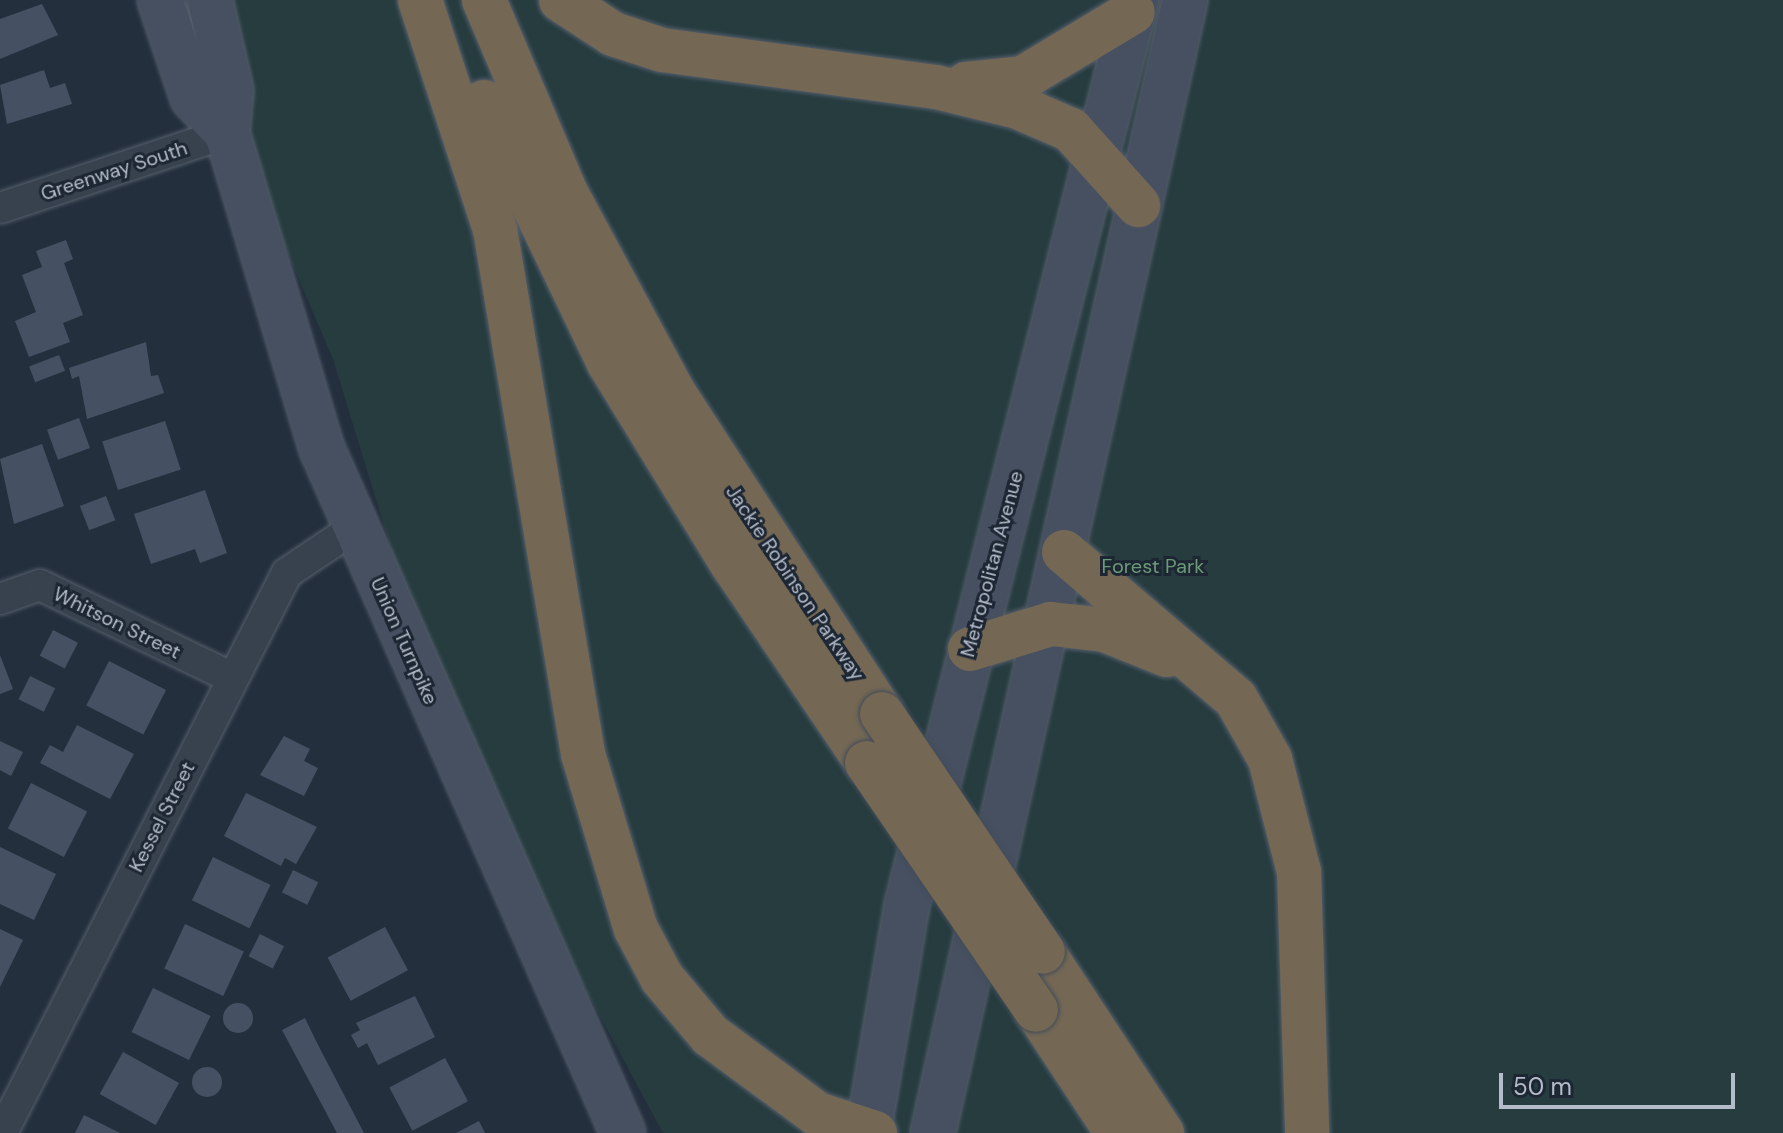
<!DOCTYPE html>
<style>
body{margin:0}
#map{position:relative;width:1783px;height:1133px;overflow:hidden;background:#242f3e;font-family:"DM Sans",sans-serif}
div>[style]{position:absolute}
[style*='--x']{left:calc(var(--x)*1px);top:calc(var(--y)*1px);width:calc(var(--w)*1px);rotate:calc(var(--a)*1deg)}
.green>*{inset:0;background:#263c3f}
.building>*{inset:0;background:#455162;transform-origin:0 0}
.round{border-radius:50%}
.roads{filter:drop-shadow(0 0 2px #565f6c) drop-shadow(0 0 2px #565f6c)}
.minor>*{height:30px;margin:-15px;padding:0 15px;transform-origin:15px;border-radius:15px;background:#38414e}
.secondary>*{height:44px;margin:-22px;padding:0 22px;transform-origin:22px;border-radius:22px;background:#465061}
.motorway>*{height:44px;margin:-22px;padding:0 22px;transform-origin:22px;border-radius:22px;background:#746855}
.bridges{filter:drop-shadow(0 0 2px #434c59) drop-shadow(0 0 2px #434c59)}
.motorway-bridge>*{height:44px;margin:-22px;padding:0 22px;transform-origin:22px;border-radius:22px;background:#746855}
span{translate:-50% -50%;white-space:nowrap;text-align:center;line-height:1.15;-webkit-text-stroke:6px #1d2633;paint-order:stroke}
.street-label{font-size:20px;color:#b4bcc9}
.park-label{font-size:20px;color:#6b9a76}
.scale{position:absolute;left:1499px;top:1073px;width:236px;height:36px;box-sizing:border-box;border:4px solid #b4bcc9;border-top:0;padding-left:10px;font-size:24px;line-height:28px;white-space:nowrap;color:#b4bcc9;-webkit-text-stroke:6px #1d2633;paint-order:stroke}
</style>
<div id="map">
<div class="green">
<i style="clip-path:polygon(179px 0,1783px 0,1783px 1133px,663px 1133px,555px 933px,400px 578px,333px 359px)"></i>
</div>
<div class="building">
<i style="clip-path:polygon(42px 4px,58px 35px,0 59px,0 19px)"></i>
<i style="clip-path:polygon(44px 70px,50px 88px,65px 83px,72px 104px,7px 124px,0 85px)"></i>
<i style="clip-path:polygon(66px 240px,73px 259px,64px 263px,83px 315px,63px 323px,70px 342px,29px 357px,15px 321px,36px 312px,22px 275px,42px 267px,36px 251px)"></i>
<i style="clip-path:polygon(146px 342px,151px 376px,158px 375px,164px 393px,87px 419px,79px 376px,72px 379px,69px 368px)"></i>
<i style="left:59px;top:355px;width:17px;height:32px;rotate:69deg"></i>
<i style="left:79px;top:418px;width:32px;height:34px;rotate:70deg"></i>
<i style="left:165px;top:421px;width:51px;height:66px;rotate:72deg"></i>
<i style="clip-path:polygon(42px 444px,64px 506px,14px 524px,0 459px)"></i>
<i style="clip-path:polygon(205px 490px,227px 553px,200px 563px,195px 549px,151px 564px,134px 514px)"></i>
<i style="left:106px;top:496px;width:26px;height:28px;rotate:69deg"></i>
<i style="left:53px;top:630px;width:28px;height:29px;rotate:27deg"></i>
<i style="clip-path:polygon(0 655px,13px 689px,0 694px)"></i>
<i style="left:109px;top:661px;width:64px;height:50px;rotate:27deg"></i>
<i style="left:30px;top:676px;width:28px;height:26px;rotate:26deg"></i>
<i style="clip-path:polygon(77px 725px,134px 754px,110px 799px,40px 763px,50px 745px,63px 752px)"></i>
<i style="clip-path:polygon(284px 736px,310px 749px,304px 761px,318px 768px,304px 796px,260px 775px)"></i>
<i style="clip-path:polygon(0 741px,23px 752px,11px 776px,0 770px)"></i>
<i style="left:31px;top:783px;width:63px;height:51px;rotate:27deg"></i>
<i style="clip-path:polygon(246px 793px,317px 827px,296px 864px,285px 858px,281px 866px,224px 836px)"></i>
<i style="clip-path:polygon(0 847px,56px 874px,34px 920px,0 904px)"></i>
<i style="left:213px;top:857px;width:64px;height:48px;rotate:26deg"></i>
<i style="left:293px;top:870px;width:28px;height:25px;rotate:26deg"></i>
<i style="left:185px;top:924px;width:65px;height:49px;rotate:25deg"></i>
<i style="left:385px;top:927px;width:49px;height:65px;rotate:62deg"></i>
<i style="clip-path:polygon(0 929px,23px 940px,0 987px)"></i>
<i style="left:260px;top:934px;width:27px;height:25px;rotate:27deg"></i>
<i style="left:153px;top:988px;width:64px;height:49px;rotate:26deg"></i>
<i style="clip-path:polygon(415px 996px,435px 1037px,378px 1065px,367px 1043px,358px 1048px,351px 1035px,360px 1030px,356px 1023px)"></i>
<i class="round" style="left:223px;top:1003px;width:30px;height:30px"></i>
<i style="clip-path:polygon(305px 1018px,317px 1043px,364px 1133px,337px 1133px,282px 1030px)"></i>
<i style="left:123px;top:1052px;width:64px;height:48px;rotate:29deg"></i>
<i style="left:445px;top:1058px;width:49px;height:63px;rotate:62deg"></i>
<i class="round" style="left:192px;top:1067px;width:30px;height:30px"></i>
<i style="clip-path:polygon(84px 1115px,120px 1133px,75px 1133px)"></i>
<i style="clip-path:polygon(479px 1121px,485px 1133px,456px 1133px)"></i>
</div>
<div class="roads">
<div class="minor">
<i style="--x:0;--y:208;--w:239;--a:-18.3"></i>
<i style="--x:0;--y:599;--w:42;--a:-19.3"></i>
<i style="--x:40;--y:585;--w:213;--a:25.8"></i>
<i style="--x:2;--y:1133;--w:628;--a:-63.03"></i>
<i style="--x:287;--y:573;--w:81;--a:-33.9"></i>
</div>
<div class="secondary">
<i style="--x:160;--y:0;--w:103;--a:71.4"></i>
<i style="--x:193;--y:98;--w:49;--a:45.8"></i>
<i style="--x:210;--y:0;--w:93;--a:77"></i>
<i style="--x:231;--y:91;--w:42;--a:95.4"></i>
<i style="--x:227;--y:133;--w:330;--a:73.3"></i>
<i style="--x:322;--y:449;--w:747;--a:66.25"></i>
<i style="--x:868;--y:1133;--w:231;--a:-80.3"></i>
<i style="--x:907;--y:905;--w:934;--a:-75.8"></i>
<i style="--x:933;--y:1133;--w:1161;--a:-77.46"></i>
</div>
<div class="motorway">
<i style="--x:420;--y:0;--w:241;--a:71.9"></i>
<i style="--x:495;--y:229;--w:532;--a:80.48"></i>
<i style="--x:583;--y:754;--w:183;--a:73.2"></i>
<i style="--x:636;--y:929;--w:55;--a:62"></i>
<i style="--x:662;--y:978;--w:75;--a:49.9"></i>
<i style="--x:710;--y:1035;--w:133;--a:36.4"></i>
<i style="--x:817;--y:1114;--w:61;--a:18.1"></i>
<i style="--x:484;--y:0;--w:210;--a:67"></i>
<i style="--x:566;--y:193;--w:226;--a:61.7"></i>
<i style="--x:673;--y:392;--w:384;--a:57"></i>
<i style="--x:561;--y:0;--w:62;--a:33.2"></i>
<i style="--x:613;--y:34;--w:52;--a:18.1"></i>
<i style="--x:662;--y:50;--w:276;--a:7.7"></i>
<i style="--x:936;--y:87;--w:84;--a:13.7"></i>
<i style="--x:1018;--y:107;--w:58;--a:23.5"></i>
<i style="--x:1071;--y:130;--w:101;--a:48.2"></i>
<i style="--x:966;--y:84;--w:57;--a:-6"></i>
<i style="--x:1023;--y:78;--w:128;--a:-31"></i>
<i style="--x:484;--y:102;--w:289;--a:64.4"></i>
<i style="--x:609;--y:363;--w:237;--a:58.5"></i>
<i style="--x:733;--y:565;--w:239;--a:55.9"></i>
<i style="--x:1064;--y:552;--w:226;--a:40.5"></i>
<i style="--x:1236;--y:699;--w:69;--a:60.5"></i>
<i style="--x:1270;--y:759;--w:117;--a:75.6"></i>
<i style="--x:1299;--y:872;--w:261;--a:88.2"></i>
<i style="--x:970;--y:649;--w:85;--a:-17.2"></i>
<i style="--x:1051;--y:624;--w:54;--a:6.3"></i>
<i style="--x:1105;--y:630;--w:67;--a:22"></i>
<i style="--x:1043;--y:952;--w:217;--a:56.7"></i>
<i style="--x:1036;--y:1010;--w:147;--a:56.6"></i>
</div>
</div>
<div class="bridges">
<div class="motorway-bridge">
<i style="--x:882;--y:714;--w:287;--a:55.9"></i>
<i style="--x:867;--y:763;--w:299;--a:55.6"></i>
</div>
</div>
<div class="street-label">
<span style="left:114px;top:171px;rotate:-18deg">Greenway South</span>
<span style="left:992px;top:564px;rotate:-75deg">Metropolitan Avenue</span>
<span style="left:795px;top:583px;rotate:56deg">Jackie Robinson Parkway</span>
<span style="left:117px;top:623px;rotate:26deg">Whitson Street</span>
<span style="left:404px;top:641px;rotate:66deg">Union Turnpike</span>
<span style="left:162px;top:817px;rotate:-63deg">Kessel Street</span>
</div>
<div class="park-label">
<span style="left:1153px;top:566px">Forest Park</span>
</div>
<div class="scale">50 m</div>
</div>
